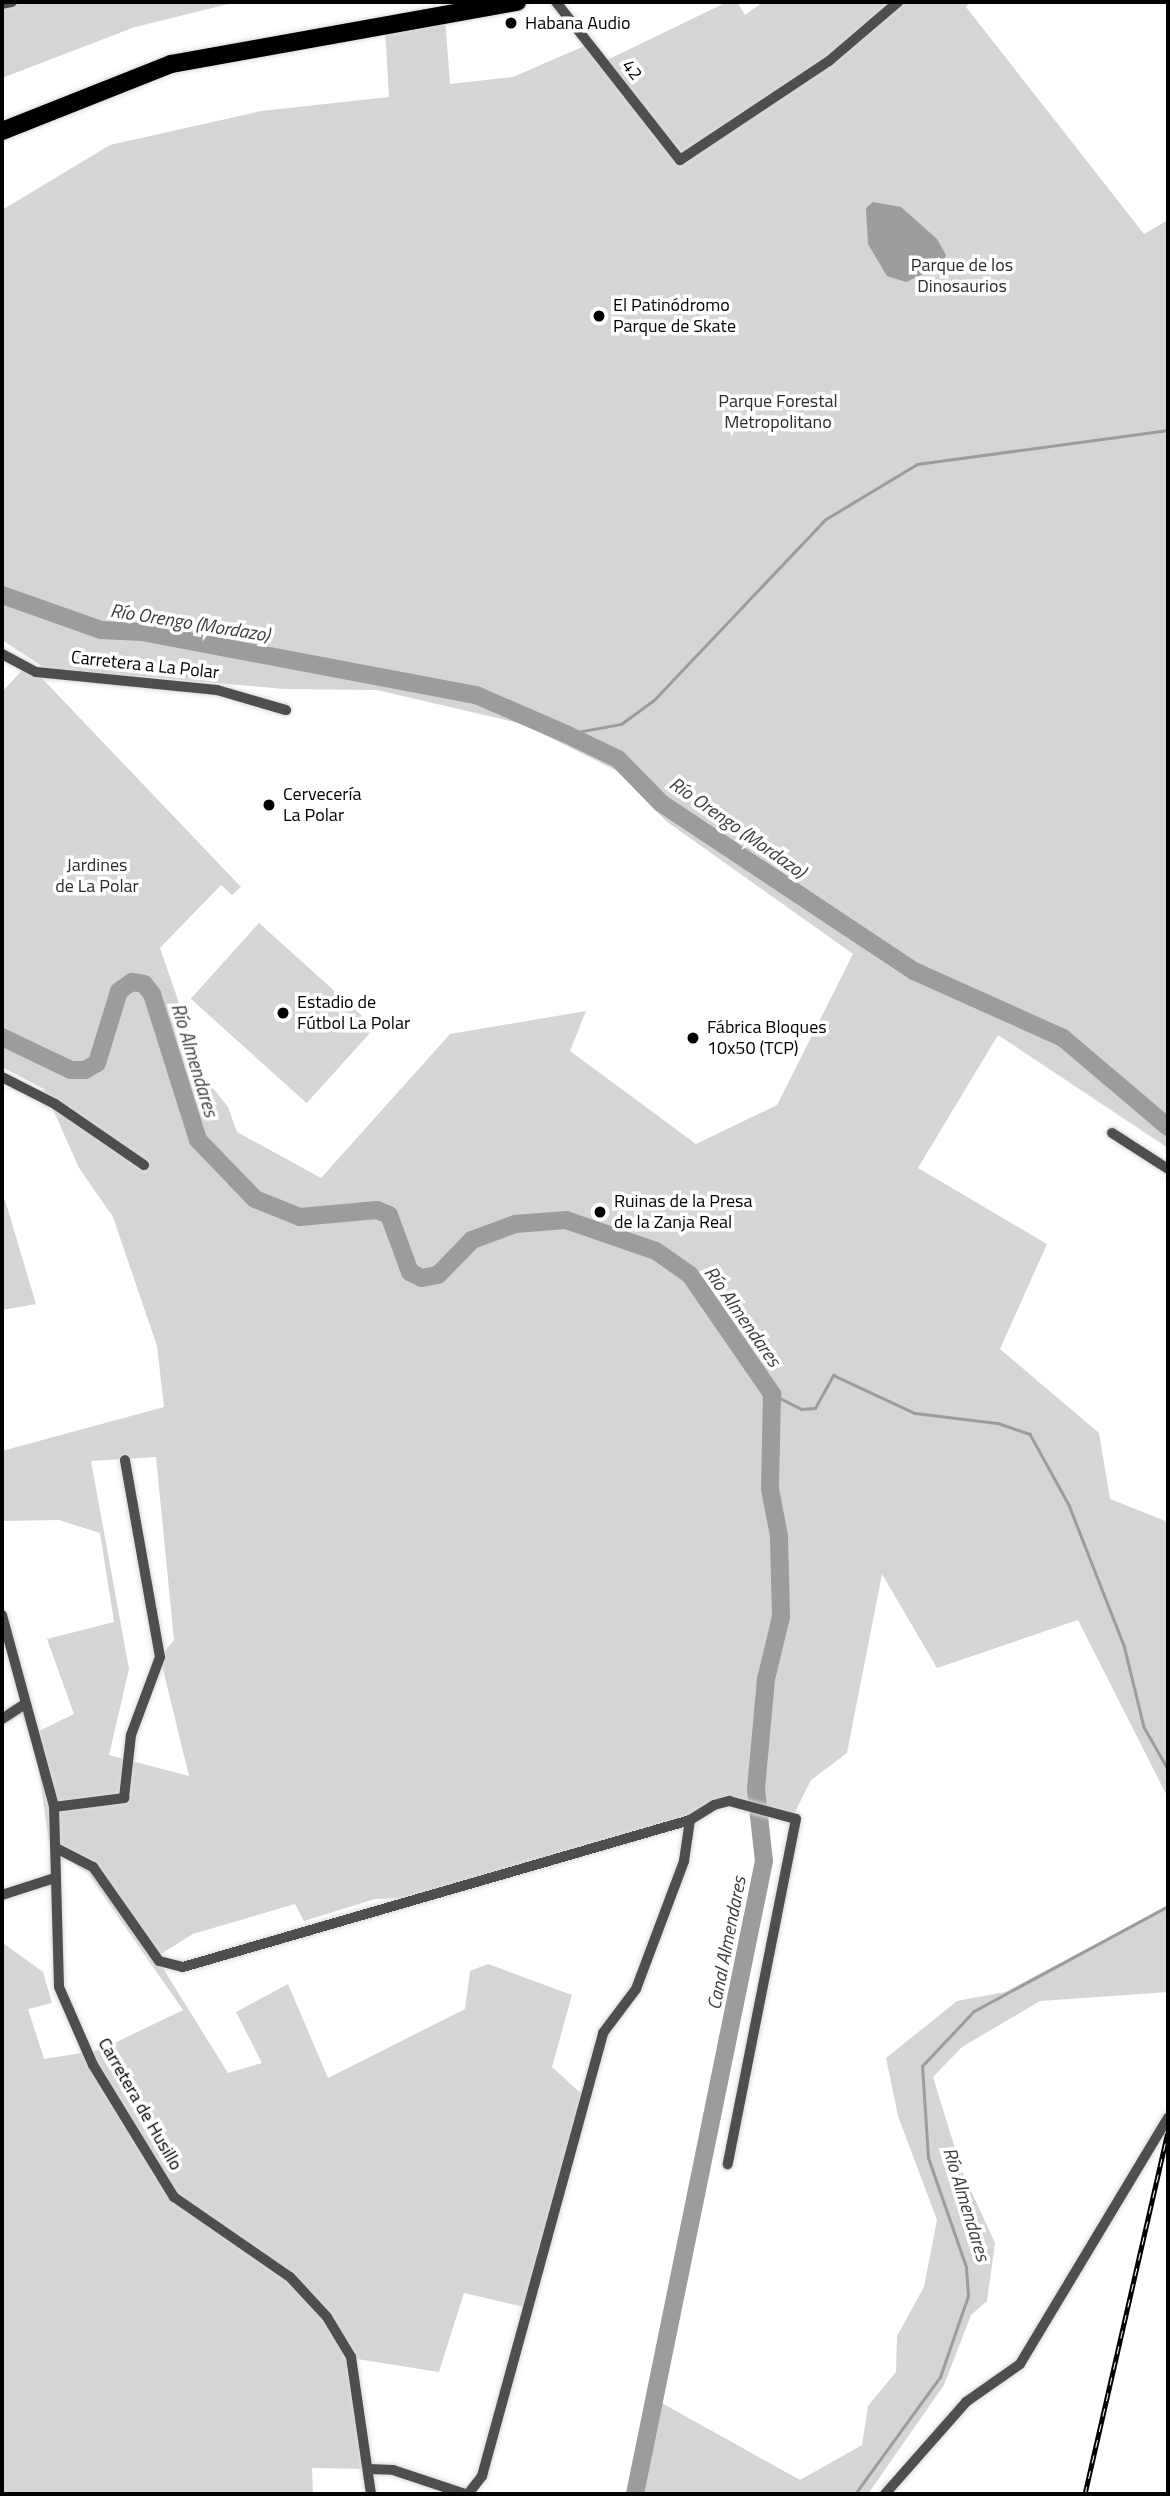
<!DOCTYPE html>
<meta charset="utf-8">
<style>
body{margin:0}
#map{position:relative;width:1170px;height:2496px;overflow:hidden;background:#fff;font-family:"Titillium Web",sans-serif}
div>[style]{position:absolute}
[style*='--x']{left:calc(var(--x)*1px);top:calc(var(--y)*1px);width:calc(var(--w)*1px);rotate:calc(var(--a)*1deg)}
.green>*{inset:0;background:#d5d5d5;transform-origin:0 0}
.water>*{inset:0;background:#9c9c9c}
.stream>*{height:2.5px;margin:-1.25px;padding:0 1.25px;transform-origin:1.25px;border-radius:1.25px;background:#9c9c9c}
.river>*{height:18px;margin:-9px;padding:0 9px;transform-origin:9px;border-radius:9px;background:#9c9c9c}
.roads{filter:drop-shadow(0 0 2px #dbdbdb) drop-shadow(0 0 2px #dbdbdb)}
.street>*{height:10px;margin:-5px;padding:0 5px;transform-origin:5px;border-radius:5px;background:#4e4e4e}
.primary>*{height:18px;margin:-9px;padding:0 9px;transform-origin:9px;border-radius:9px;background:#000}
.rail>*{height:5px;margin-top:-2.5px;transform-origin:0;background:repeating-linear-gradient(90deg,#fff 0 8px,#000 0 16px);box-sizing:border-box;border-block:2px solid #000}
.dots>*{width:19px;height:19px;translate:-50% -50%;box-sizing:border-box;border:4px solid #fff;border-radius:50%}
span{translate:-50% -50%;white-space:nowrap;text-align:center;line-height:1.15;-webkit-text-stroke:7px #fff;paint-order:stroke}
.poi-label{font-size:18px;color:#000}
.left{translate:0 -50%;text-align:left}
.street-label{font-size:18px;color:#000}
.park-label{font-size:18px;color:#2c2c2c}
.water-label{font-size:19px;color:#3d3d3d;font-style:italic}
.frame{position:absolute;inset:0;border:4px solid #000;pointer-events:none}
</style>
<div id="map">
<div class="green">
<i style="clip-path:polygon(2px 2px,237px 2px,135px 27px,2px 78px)"></i>
<i style="clip-path:polygon(evenodd,727px 2px,737px 2px,745px 15px,763px 2px,970px 2px,966px 7px,1144px 234px,1168px 220px,1168px 1148px,998px 1035px,918px 1168px,1047px 1244px,1000px 1349px,1099px 1433px,1110px 1499px,1168px 1522px,1168px 1798px,1078px 1620px,937px 1668px,882px 1574px,847px 1753px,811px 1780px,791px 1820px,729px 1801px,690px 1820px,423px 1897px,375px 1899px,304px 1921px,295px 1904px,193px 1934px,156px 1957px,228px 2073px,262px 2063px,236px 2012px,288px 1984px,328px 2078px,465px 2009px,470px 1971px,488px 1964px,572px 1995px,552px 2067px,585px 2097px,528px 2308px,464px 2293px,439px 2372px,351px 2358px,368px 2469px,312px 2468px,313px 2494px,2px 2494px,2px 1925px,3px 1943px,43px 1972px,52px 2003px,28px 2009px,44px 2059px,100px 2050px,183px 2010px,88px 1873px,50px 1849px,36px 1751px,22px 1714px,2px 1726px,2px 1711px,27px 1696px,39px 1731px,74px 1714px,47px 1639px,114px 1622px,100px 1533px,59px 1520px,2px 1521px,2px 1451px,164px 1407px,157px 1346px,113px 1217px,79px 1168px,44px 1089px,2px 1067px,2px 692px,26px 666px,36px 672px,241px 887px,232px 895px,221px 885px,160px 948px,205px 1078px,228px 1107px,237px 1132px,321px 1178px,450px 1034px,586px 1011px,570px 1051px,696px 1144px,777px 1105px,853px 954px,666px 821px,617px 771px,523px 724px,377px 690px,284px 689px,45px 668px,2px 640px,2px 210px,110px 145px,261px 111px,389px 97px,385px 29px,445px 18px,450px 84px,513px 77px,589px 44px,603px 62px,727px 2px,156px 1457px,174px 1640px,160px 1657px,189px 1776px,109px 1755px,129px 1669px,91px 1461px,156px 1457px)"></i>
<i style="left:259px;top:923px;width:156px;height:102px;rotate:42deg"></i>
<i style="clip-path:polygon(5px 1200px,36px 1304px,2px 1310px,2px 1201px)"></i>
<i style="clip-path:polygon(1168px 1906px,1168px 1992px,1040px 2001px,962px 2047px,933px 2077px,962px 2171px,995px 2243px,987px 2301px,971px 2315px,944px 2385px,868px 2494px,640px 2494px,660px 2402px,800px 2480px,862px 2445px,868px 2406px,896px 2372px,897px 2336px,924px 2287px,937px 2220px,898px 2116px,886px 2058px,957px 2001px,1005px 1992px)"></i>
</div>
<div class="water">
<i style="clip-path:polygon(873px 202px,901px 207px,937px 239px,946px 255px,942px 265px,906px 282px,887px 276px,868px 244px,866px 208px)"></i>
</div>
<div class="stream">
<i style="--x:566;--y:734;--w:56;--a:-10.3"></i>
<i style="--x:621;--y:724;--w:39;--a:-36"></i>
<i style="--x:653;--y:701;--w:251;--a:-46.5"></i>
<i style="--x:826;--y:519;--w:106;--a:-31.1"></i>
<i style="--x:917;--y:464;--w:253;--a:-7.7"></i>
<i style="--x:772;--y:1394;--w:33;--a:27"></i>
<i style="--x:801;--y:1409;--w:14;--a:-4"></i>
<i style="--x:815;--y:1408;--w:38;--a:-61"></i>
<i style="--x:833;--y:1375;--w:90;--a:24.9"></i>
<i style="--x:915;--y:1413;--w:84;--a:6.9"></i>
<i style="--x:998;--y:1423;--w:34;--a:19"></i>
<i style="--x:1030;--y:1434;--w:81;--a:61.2"></i>
<i style="--x:1069;--y:1505;--w:150;--a:68.6"></i>
<i style="--x:1124;--y:1645;--w:84;--a:76.3"></i>
<i style="--x:1144;--y:1727;--w:48;--a:60.3"></i>
<i style="--x:855;--y:2494;--w:145;--a:-54"></i>
<i style="--x:940;--y:2377;--w:86;--a:-70.9"></i>
<i style="--x:968;--y:2296;--w:29;--a:-94"></i>
<i style="--x:966;--y:2267;--w:115;--a:-109.2"></i>
<i style="--x:928;--y:2158;--w:92;--a:-93.7"></i>
<i style="--x:922;--y:2066;--w:76;--a:-46.6"></i>
<i style="--x:974;--y:2011;--w:221;--a:-28.4"></i>
</div>
<div class="river">
<i style="--x:2;--y:595;--w:105;--a:19.5"></i>
<i style="--x:101;--y:630;--w:41;--a:2.8"></i>
<i style="--x:142;--y:632;--w:340;--a:10.7"></i>
<i style="--x:476;--y:695;--w:98;--a:23.4"></i>
<i style="--x:566;--y:734;--w:58;--a:25.7"></i>
<i style="--x:618;--y:759;--w:62;--a:45.7"></i>
<i style="--x:661;--y:803;--w:304;--a:33.6"></i>
<i style="--x:914;--y:971;--w:163;--a:24.2"></i>
<i style="--x:1063;--y:1038;--w:138;--a:40.3"></i>
<i style="--x:2;--y:1037;--w:76;--a:25.6"></i>
<i style="--x:71;--y:1070;--w:14;--a:0"></i>
<i style="--x:85;--y:1070;--w:14;--a:-30"></i>
<i style="--x:97;--y:1063;--w:75;--a:-73"></i>
<i style="--x:119;--y:991;--w:16;--a:-35"></i>
<i style="--x:132;--y:982;--w:12;--a:9"></i>
<i style="--x:144;--y:984;--w:13;--a:51"></i>
<i style="--x:152;--y:994;--w:153;--a:72.5"></i>
<i style="--x:198;--y:1140;--w:82;--a:46"></i>
<i style="--x:255;--y:1199;--w:48;--a:21.8"></i>
<i style="--x:300;--y:1217;--w:77;--a:-5.2"></i>
<i style="--x:377;--y:1210;--w:13;--a:23"></i>
<i style="--x:389;--y:1215;--w:61;--a:69.8"></i>
<i style="--x:410;--y:1272;--w:13;--a:27"></i>
<i style="--x:422;--y:1278;--w:16;--a:-11"></i>
<i style="--x:438;--y:1275;--w:49;--a:-45.8"></i>
<i style="--x:472;--y:1240;--w:46;--a:-20.4"></i>
<i style="--x:515;--y:1224;--w:51;--a:-4.5"></i>
<i style="--x:566;--y:1220;--w:95;--a:19"></i>
<i style="--x:656;--y:1251;--w:42;--a:35.2"></i>
<i style="--x:690;--y:1275;--w:145;--a:55.4"></i>
<i style="--x:772;--y:1394;--w:95;--a:91.2"></i>
<i style="--x:770;--y:1489;--w:48;--a:79.2"></i>
<i style="--x:779;--y:1536;--w:81;--a:88.6"></i>
<i style="--x:781;--y:1617;--w:64;--a:103.6"></i>
<i style="--x:766;--y:1679;--w:110;--a:95.2"></i>
<i style="--x:756;--y:1789;--w:72;--a:83.7"></i>
<i style="--x:764;--y:1861;--w:646;--a:101.52"></i>
</div>
<div class="roads">
<div class="street">
<i style="--x:556;--y:2;--w:201;--a:51.9"></i>
<i style="--x:680;--y:160;--w:179;--a:-33.6"></i>
<i style="--x:829;--y:61;--w:91;--a:-40.5"></i>
<i style="--x:2;--y:4;--w:10;--a:-11"></i>
<i style="--x:2;--y:654;--w:38;--a:28"></i>
<i style="--x:36;--y:672;--w:182;--a:5.7"></i>
<i style="--x:217;--y:690;--w:72;--a:16.2"></i>
<i style="--x:2;--y:1077;--w:59;--a:27"></i>
<i style="--x:55;--y:1104;--w:108;--a:34.4"></i>
<i style="--x:1112;--y:1133;--w:67;--a:32.7"></i>
<i style="--x:2;--y:1615;--w:199;--a:74.8"></i>
<i style="--x:54;--y:1807;--w:180;--a:88.4"></i>
<i style="--x:59;--y:1987;--w:85;--a:66.4"></i>
<i style="--x:93;--y:2065;--w:155;--a:58.5"></i>
<i style="--x:174;--y:2197;--w:141;--a:34.6"></i>
<i style="--x:290;--y:2277;--w:54;--a:47.2"></i>
<i style="--x:327;--y:2317;--w:47;--a:59"></i>
<i style="--x:351;--y:2357;--w:138;--a:81.7"></i>
<i style="--x:2;--y:1719;--w:27;--a:-33"></i>
<i style="--x:54;--y:1807;--w:71;--a:-7.3"></i>
<i style="--x:124;--y:1798;--w:63;--a:-83.7"></i>
<i style="--x:131;--y:1735;--w:83;--a:-69.6"></i>
<i style="--x:160;--y:1657;--w:200;--a:-100.1"></i>
<i style="--x:56;--y:1848;--w:42;--a:27.2"></i>
<i style="--x:93;--y:1867;--w:115;--a:54.9"></i>
<i style="--x:159;--y:1961;--w:25;--a:14"></i>
<i style="--x:183;--y:1967;--w:528;--a:-16.17"></i>
<i style="--x:690;--y:1820;--w:28;--a:-32"></i>
<i style="--x:714;--y:1805;--w:16;--a:-15"></i>
<i style="--x:729;--y:1801;--w:69;--a:15"></i>
<i style="--x:796;--y:1819;--w:352;--a:101.2"></i>
<i style="--x:2;--y:1895;--w:56;--a:-17.8"></i>
<i style="--x:368;--y:2469;--w:25;--a:2"></i>
<i style="--x:393;--y:2470;--w:76;--a:18.4"></i>
<i style="--x:468;--y:2494;--w:23;--a:-52"></i>
<i style="--x:482;--y:2476;--w:459;--a:-74.7"></i>
<i style="--x:603;--y:2033;--w:55;--a:-53.1"></i>
<i style="--x:636;--y:1989;--w:137;--a:-69.4"></i>
<i style="--x:684;--y:1861;--w:41;--a:-81.7"></i>
<i style="--x:885;--y:2494;--w:123;--a:-48.6"></i>
<i style="--x:966;--y:2402;--w:66;--a:-35.1"></i>
<i style="--x:1020;--y:2364;--w:287;--a:-59"></i>
</div>
<div class="primary">
<i style="--x:2;--y:131;--w:182;--a:-21.6"></i>
<i style="--x:171;--y:64;--w:352;--a:-10.2"></i>
</div>
</div>
<div class="rail">
<i style="--x:1085;--y:2494;--w:370;--a:-77.1"></i>
</div>
<div class="dots">
<i style="left:511px;top:23px;background:#000"></i>
<i style="left:599px;top:316px;background:#000"></i>
<i style="left:269px;top:805px;background:#000"></i>
<i style="left:283px;top:1013px;background:#000"></i>
<i style="left:693px;top:1038px;background:#000"></i>
<i style="left:600px;top:1212px;background:#000"></i>
</div>
<div class="poi-label">
<span class="left" style="left:525px;top:23px">Habana Audio</span>
<span class="left" style="left:613px;top:316px">El Patinódromo<br>Parque de Skate</span>
<span class="left" style="left:283px;top:805px">Cervecería<br>La Polar</span>
<span class="left" style="left:297px;top:1013px">Estadio de<br>Fútbol La Polar</span>
<span class="left" style="left:707px;top:1038px">Fábrica Bloques<br>10x50 (TCP)</span>
<span class="left" style="left:614px;top:1212px">Ruinas de la Presa<br>de la Zanja Real</span>
</div>
<div class="street-label">
<span style="left:632px;top:70px;rotate:52deg">42</span>
<span style="left:145px;top:665px;rotate:6deg">Carretera a La Polar</span>
<span style="left:140px;top:2104px;rotate:60deg">Carretera de Husillo</span>
</div>
<div class="park-label">
<span style="left:962px;top:276px">Parque de los<br>Dinosaurios</span>
<span style="left:778px;top:412px">Parque Forestal<br>Metropolitano</span>
<span style="left:97px;top:876px">Jardines<br>de La Polar</span>
</div>
<div class="water-label">
<span style="left:190px;top:622px;rotate:9deg">Río Orengo (Mordazo)</span>
<span style="left:738px;top:827px;rotate:35deg">Río Orengo (Mordazo)</span>
<span style="left:195px;top:1060px;rotate:73deg">Río Almendares</span>
<span style="left:743px;top:1316px;rotate:55deg">Río Almendares</span>
<span style="left:726px;top:1943px;rotate:-79deg">Canal Almendares</span>
<span style="left:967px;top:2204px;rotate:73deg">Río Almendares</span>
</div>
<div class="frame"></div>
</div>
